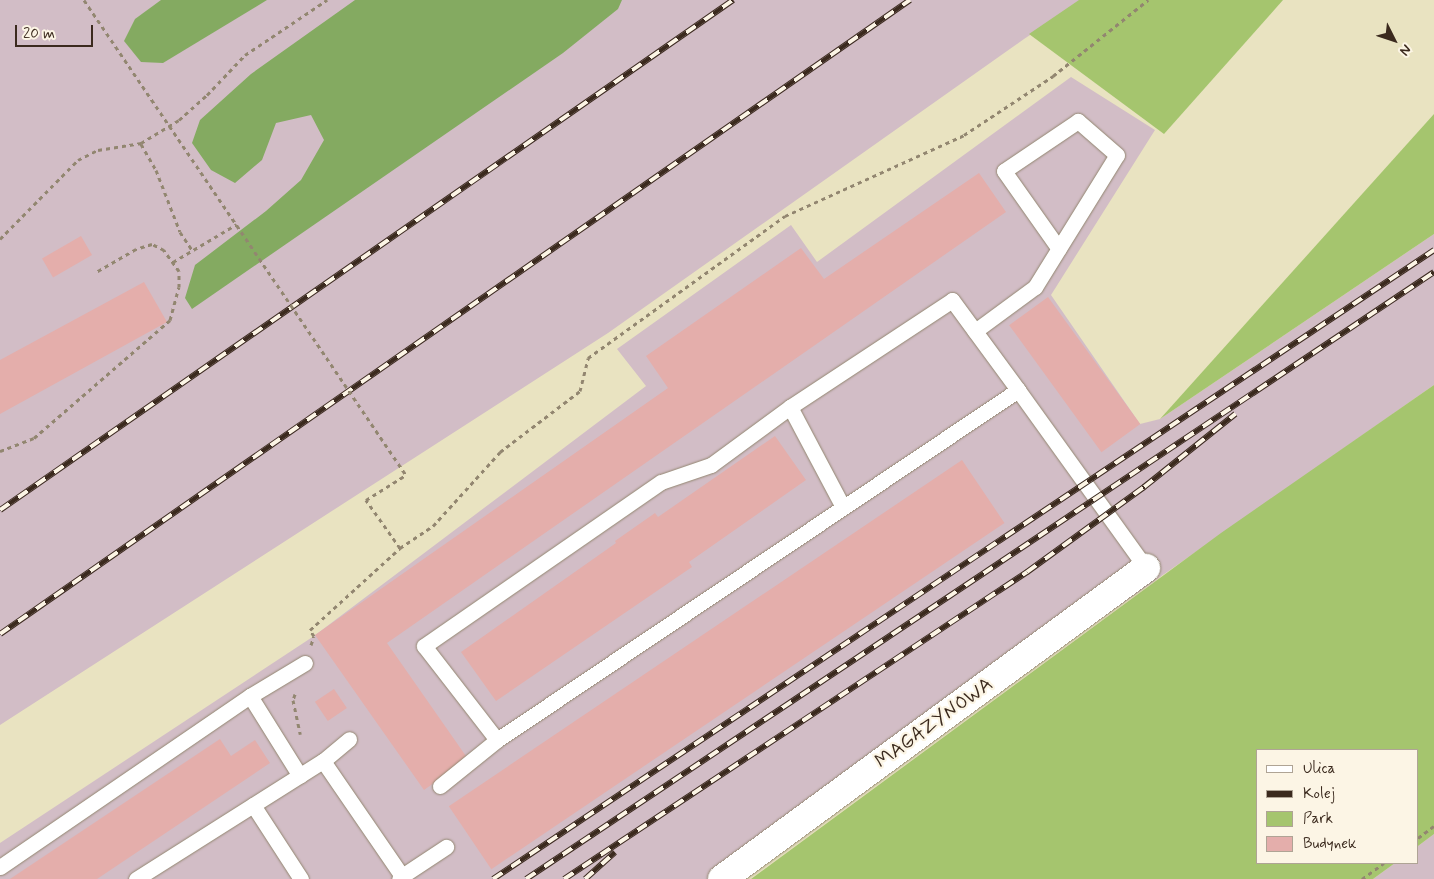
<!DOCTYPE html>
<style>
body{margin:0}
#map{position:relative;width:1434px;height:879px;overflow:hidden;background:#e9e3c1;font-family:Mynerve,sans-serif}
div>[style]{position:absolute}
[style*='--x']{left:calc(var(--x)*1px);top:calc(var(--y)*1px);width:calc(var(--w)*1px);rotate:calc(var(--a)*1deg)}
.industrial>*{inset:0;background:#d2bdc6}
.green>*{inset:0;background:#a5c56e}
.forest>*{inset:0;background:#84aa61}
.building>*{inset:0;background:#e4aeab;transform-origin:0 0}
.path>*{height:3px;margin-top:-1.5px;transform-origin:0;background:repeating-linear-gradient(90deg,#928670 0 4px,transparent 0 8px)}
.roads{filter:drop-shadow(0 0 1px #928670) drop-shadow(0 0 1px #928670)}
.service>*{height:15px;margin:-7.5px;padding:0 7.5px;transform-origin:7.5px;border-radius:7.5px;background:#fff}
.minor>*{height:28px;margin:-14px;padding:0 14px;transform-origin:14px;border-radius:14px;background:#fff}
.rail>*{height:5.5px;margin-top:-2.75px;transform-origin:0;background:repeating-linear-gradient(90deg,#fcf5e5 0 11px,#3b2a1e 0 22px);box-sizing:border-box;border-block:1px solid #3b2a1e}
.path-bridge>*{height:3px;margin-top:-1.5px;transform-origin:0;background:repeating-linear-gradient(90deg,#928670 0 4px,transparent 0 8px)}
span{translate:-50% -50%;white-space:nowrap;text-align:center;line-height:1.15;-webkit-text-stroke:4.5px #fcf5e5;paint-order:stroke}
.street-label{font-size:20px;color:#3b2a1e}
.legend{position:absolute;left:1256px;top:749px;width:162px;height:115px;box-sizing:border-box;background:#fcf5e5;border:1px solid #afa495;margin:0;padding:6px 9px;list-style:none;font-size:15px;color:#3b2a1e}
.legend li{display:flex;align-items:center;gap:10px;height:25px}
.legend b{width:25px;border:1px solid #afa495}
.north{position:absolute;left:1369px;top:15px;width:50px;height:50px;-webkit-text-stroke:4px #fcf5e5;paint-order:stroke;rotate:131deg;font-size:14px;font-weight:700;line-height:20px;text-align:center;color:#3b2a1e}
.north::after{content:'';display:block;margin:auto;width:18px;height:22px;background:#3b2a1e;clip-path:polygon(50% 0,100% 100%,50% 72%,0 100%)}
.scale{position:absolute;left:15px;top:25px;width:78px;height:22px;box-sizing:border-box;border:2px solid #3b2a1e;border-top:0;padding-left:6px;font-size:15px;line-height:18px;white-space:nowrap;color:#3b2a1e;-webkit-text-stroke:4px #fcf5e5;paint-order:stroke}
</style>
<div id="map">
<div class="industrial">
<i style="clip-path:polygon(0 0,1083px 0,1024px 39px,608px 333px,0 725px)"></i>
<i style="clip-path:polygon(1071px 77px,1155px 130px,1051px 295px,1140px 424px,1160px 419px,1434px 234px,1434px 385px,729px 879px,0 879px,0 843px,314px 636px,646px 386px,617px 349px,791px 225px,817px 262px)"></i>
<i style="clip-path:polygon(1434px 834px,1434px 879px,1373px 879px,1395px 863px,1418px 863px,1418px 846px)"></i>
</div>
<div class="green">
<i style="clip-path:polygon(1079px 0,1283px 0,1164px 134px,1029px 34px)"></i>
<i style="clip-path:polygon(1434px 114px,1434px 234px,1160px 419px)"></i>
<i style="clip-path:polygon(1434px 385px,1434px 834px,1418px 846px,1418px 750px,1258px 750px,1258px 863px,1395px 863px,1373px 879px,751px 879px,1221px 533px)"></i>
</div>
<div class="forest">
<i style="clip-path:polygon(161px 0,267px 0,163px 63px,141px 62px,124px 41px,135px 19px)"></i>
<i style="clip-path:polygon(355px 0,622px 0,618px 9px,563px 53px,192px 309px,185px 298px,195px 265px,266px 211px,301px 180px,324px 140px,311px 115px,276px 123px,262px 160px,235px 183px,211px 170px,192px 143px,200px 120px,251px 74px)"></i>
</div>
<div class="building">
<i style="clip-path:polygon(979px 173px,1006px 212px,387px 643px,468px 759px,424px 790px,315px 635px,668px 388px,646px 356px,801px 248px,824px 279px)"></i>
<i style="left:81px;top:236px;width:22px;height:45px;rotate:60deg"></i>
<i style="clip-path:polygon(144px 282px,167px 322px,0 414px,0 360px)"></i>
<i style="left:1048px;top:297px;width:157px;height:48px;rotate:54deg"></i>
<i style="clip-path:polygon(775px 436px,806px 480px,689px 562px,692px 567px,496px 701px,461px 652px,616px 543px,615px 541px,655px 513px,658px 517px)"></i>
<i style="left:962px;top:460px;width:76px;height:619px;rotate:56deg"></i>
<i style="left:334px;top:689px;width:23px;height:23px;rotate:56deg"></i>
<i style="clip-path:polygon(220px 739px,231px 756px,255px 740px,270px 763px,97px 879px,10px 879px)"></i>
</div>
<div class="path">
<i style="--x:141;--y:144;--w:30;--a:60"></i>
<i style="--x:156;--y:170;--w:66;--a:68.8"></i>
<i style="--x:180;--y:232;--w:23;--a:56"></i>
<i style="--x:0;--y:239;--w:111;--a:-45.4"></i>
<i style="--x:78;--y:160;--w:22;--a:-27"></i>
<i style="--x:98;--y:150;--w:44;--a:-9.2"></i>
<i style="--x:141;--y:143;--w:44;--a:-31.2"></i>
<i style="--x:179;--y:120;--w:38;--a:-42"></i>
<i style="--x:207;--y:95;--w:55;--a:-46.5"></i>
<i style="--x:245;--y:55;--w:99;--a:-33.9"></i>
<i style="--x:173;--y:262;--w:74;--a:-30.7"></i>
<i style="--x:0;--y:451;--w:36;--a:-21"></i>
<i style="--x:34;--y:438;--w:180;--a:-40.9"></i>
<i style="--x:170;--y:320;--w:34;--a:-75"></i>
<i style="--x:179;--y:287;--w:16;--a:-90"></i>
<i style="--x:179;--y:271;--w:26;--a:-126"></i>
<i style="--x:164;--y:250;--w:13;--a:-153"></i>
<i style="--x:152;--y:244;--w:17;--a:163"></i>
<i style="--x:136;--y:249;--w:46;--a:150.1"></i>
<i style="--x:400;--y:548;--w:40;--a:-34"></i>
<i style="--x:433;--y:526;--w:100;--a:-47.8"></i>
<i style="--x:500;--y:452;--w:101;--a:-37.3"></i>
<i style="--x:580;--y:391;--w:34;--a:-76"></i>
<i style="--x:588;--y:358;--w:243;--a:-35.8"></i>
<i style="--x:785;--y:216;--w:196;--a:-24.3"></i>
<i style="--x:964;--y:135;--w:107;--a:-33.5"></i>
<i style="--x:1053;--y:76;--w:122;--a:-38.7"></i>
<i style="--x:311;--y:645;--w:9;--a:-72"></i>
<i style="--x:314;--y:636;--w:7;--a:-124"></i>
<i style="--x:310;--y:630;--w:122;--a:-42.3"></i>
<i style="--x:400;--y:548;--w:59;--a:-125.3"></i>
<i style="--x:366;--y:500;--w:47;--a:-32"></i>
<i style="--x:295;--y:694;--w:6;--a:108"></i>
<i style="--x:293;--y:700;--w:35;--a:78"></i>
<i style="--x:1418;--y:838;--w:20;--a:-37"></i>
<i style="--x:1362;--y:879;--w:27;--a:-36"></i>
</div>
<div class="roads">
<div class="service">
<i style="--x:975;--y:331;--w:74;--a:-36.3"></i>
<i style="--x:1035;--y:287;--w:155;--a:-58.2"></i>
<i style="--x:1117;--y:155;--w:52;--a:-138.9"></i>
<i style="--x:1078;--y:121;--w:89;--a:146"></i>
<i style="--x:1004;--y:171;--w:95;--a:54.8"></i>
<i style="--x:1018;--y:390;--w:628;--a:146.11"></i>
<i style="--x:497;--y:740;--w:119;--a:-127.8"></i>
<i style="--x:424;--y:646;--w:288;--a:-34.7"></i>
<i style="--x:661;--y:482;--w:53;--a:-18.8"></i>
<i style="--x:711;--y:465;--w:98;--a:-36.3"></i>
<i style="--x:790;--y:407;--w:194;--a:-33.4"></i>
<i style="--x:952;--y:300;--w:112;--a:53.7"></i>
<i style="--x:1018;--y:390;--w:219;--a:54.3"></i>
<i style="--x:790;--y:407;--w:113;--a:62.1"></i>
<i style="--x:250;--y:696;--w:64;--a:-31"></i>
<i style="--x:323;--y:761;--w:34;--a:-40"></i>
<i style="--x:440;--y:786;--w:73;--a:-38.9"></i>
<i style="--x:253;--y:805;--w:88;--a:57"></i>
<i style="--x:0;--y:867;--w:303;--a:-34.4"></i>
<i style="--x:250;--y:696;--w:94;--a:58"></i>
<i style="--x:402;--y:876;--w:53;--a:-33.4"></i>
<i style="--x:136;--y:879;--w:221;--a:-32.3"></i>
<i style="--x:323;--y:761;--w:140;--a:55.5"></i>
<i style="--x:402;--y:876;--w:4;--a:135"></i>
</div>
<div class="minor">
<i style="--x:722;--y:879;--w:526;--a:-36.26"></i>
</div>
</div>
<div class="rail">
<i style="--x:0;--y:510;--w:893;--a:-34.83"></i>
<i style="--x:0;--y:634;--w:1109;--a:-34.87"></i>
<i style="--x:493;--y:879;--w:1132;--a:-33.76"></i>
<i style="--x:526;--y:879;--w:1092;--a:-33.76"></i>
<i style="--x:564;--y:879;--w:556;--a:-33.55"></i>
<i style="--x:1027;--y:572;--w:145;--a:-36"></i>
<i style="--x:1144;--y:487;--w:117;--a:-38.7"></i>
<i style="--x:585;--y:879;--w:40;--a:-42"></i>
</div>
<div class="path-bridge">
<i style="--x:84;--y:0;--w:574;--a:55.87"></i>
</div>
<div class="street-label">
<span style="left:934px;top:723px;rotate:-36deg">MAGAZYNOWA</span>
</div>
<ul class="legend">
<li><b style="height:6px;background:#fff"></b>Ulica</li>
<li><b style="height:6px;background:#3b2a1e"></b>Kolej</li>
<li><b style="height:14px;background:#a5c56e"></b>Park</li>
<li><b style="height:14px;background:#e4aeab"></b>Budynek</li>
</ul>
<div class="north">N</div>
<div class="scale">20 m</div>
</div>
